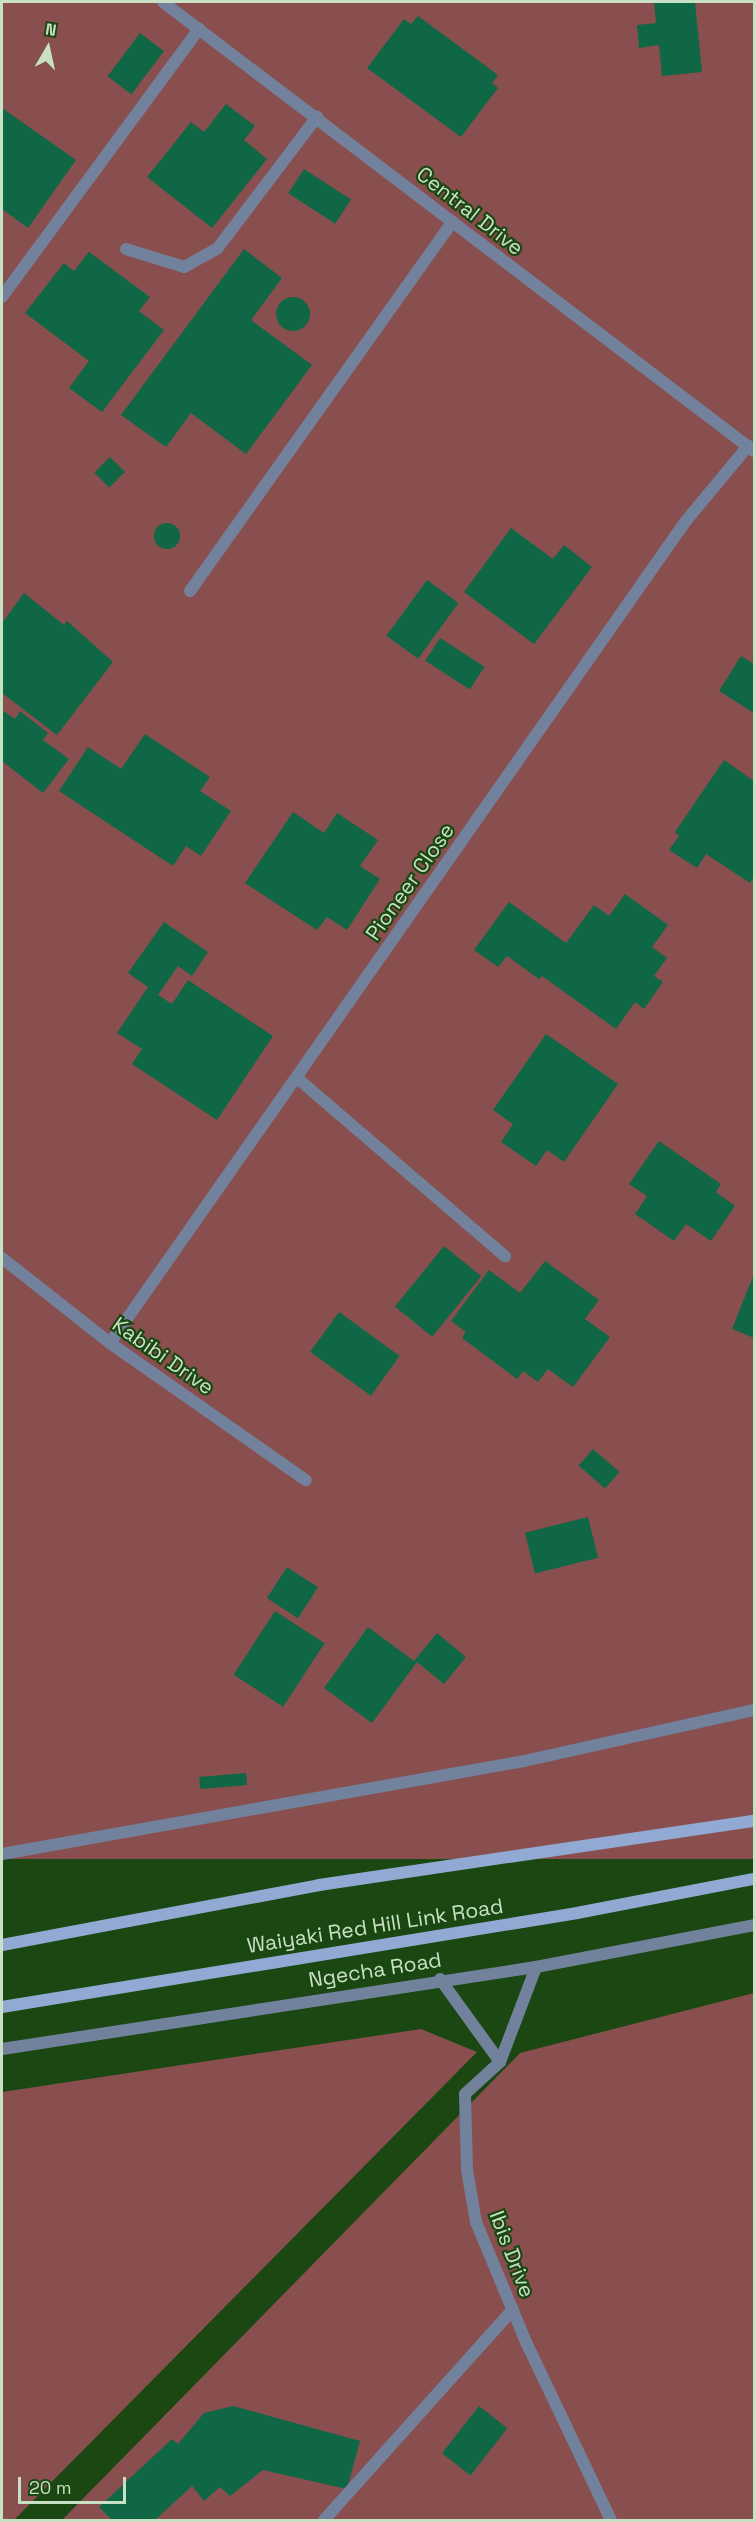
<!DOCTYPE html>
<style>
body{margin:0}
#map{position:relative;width:756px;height:2522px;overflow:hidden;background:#1a4712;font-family:"Space Grotesk",sans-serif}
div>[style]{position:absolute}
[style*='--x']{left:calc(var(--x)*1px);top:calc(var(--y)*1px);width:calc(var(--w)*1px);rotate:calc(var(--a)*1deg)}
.green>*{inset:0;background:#884f4e;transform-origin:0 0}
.building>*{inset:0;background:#0f6745;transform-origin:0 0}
.round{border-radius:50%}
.service>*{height:12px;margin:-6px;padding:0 6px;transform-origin:6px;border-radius:6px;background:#73829c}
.minor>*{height:12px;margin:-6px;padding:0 6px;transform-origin:6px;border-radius:6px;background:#73829c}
.tertiary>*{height:12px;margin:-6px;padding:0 6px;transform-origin:6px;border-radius:6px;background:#73829c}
.secondary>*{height:12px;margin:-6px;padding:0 6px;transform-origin:6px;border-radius:6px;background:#92aad3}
span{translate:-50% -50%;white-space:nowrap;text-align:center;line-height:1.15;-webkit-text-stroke:4.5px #1a4712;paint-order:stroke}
.street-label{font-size:21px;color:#c8e1c4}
.frame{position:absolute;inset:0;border:3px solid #c8e1c4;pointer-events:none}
.north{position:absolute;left:18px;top:18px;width:60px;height:60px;-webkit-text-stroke:4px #1a4712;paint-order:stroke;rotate:9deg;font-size:16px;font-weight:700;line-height:24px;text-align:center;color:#c8e1c4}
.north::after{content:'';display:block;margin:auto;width:21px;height:27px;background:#c8e1c4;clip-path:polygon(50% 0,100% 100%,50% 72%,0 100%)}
.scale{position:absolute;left:18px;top:2477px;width:108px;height:27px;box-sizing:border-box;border:3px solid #c8e1c4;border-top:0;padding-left:8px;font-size:18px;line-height:21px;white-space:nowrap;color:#c8e1c4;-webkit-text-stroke:4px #1a4712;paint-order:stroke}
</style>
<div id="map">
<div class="green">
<i style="left:2px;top:2px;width:752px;height:1857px"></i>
<i style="clip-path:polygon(754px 1993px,754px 2520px,62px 2520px,520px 2053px)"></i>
<i style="clip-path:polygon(421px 2029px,477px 2052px,14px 2520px,2px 2520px,2px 2092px)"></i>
</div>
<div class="building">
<i style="clip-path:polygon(654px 2px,695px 2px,702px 72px,662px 76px,659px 45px,639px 48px,637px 25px,656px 23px)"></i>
<i style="clip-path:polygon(418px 16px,498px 75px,492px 83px,498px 88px,461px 137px,367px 68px,404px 19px,411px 24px)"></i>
<i style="left:140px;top:33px;width:30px;height:54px;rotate:37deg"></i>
<i style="clip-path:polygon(226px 104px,255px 126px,244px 140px,267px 159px,212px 228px,147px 177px,191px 122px,204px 132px)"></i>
<i style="clip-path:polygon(2px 108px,76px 160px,28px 228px,2px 209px)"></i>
<i style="left:304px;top:169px;width:56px;height:29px;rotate:33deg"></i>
<i style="clip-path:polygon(244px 249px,282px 278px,251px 320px,312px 365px,246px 454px,191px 413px,166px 447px,121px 415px)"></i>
<i style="clip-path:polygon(89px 252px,150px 297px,139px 311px,164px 330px,102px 412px,69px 388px,89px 361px,25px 313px,64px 263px,74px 271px)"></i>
<i class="round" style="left:276px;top:297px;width:34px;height:34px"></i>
<i style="left:110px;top:457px;width:21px;height:22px;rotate:45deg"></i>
<i class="round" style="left:154px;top:523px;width:26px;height:26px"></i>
<i style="clip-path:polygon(511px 528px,553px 559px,564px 545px,592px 567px,534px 644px,464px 592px)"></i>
<i style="left:427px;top:580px;width:39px;height:69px;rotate:36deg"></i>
<i style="clip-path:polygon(24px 593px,64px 625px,67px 621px,113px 662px,57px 735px,2px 693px,2px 623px)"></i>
<i style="left:440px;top:638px;width:53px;height:27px;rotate:33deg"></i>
<i style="clip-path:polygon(741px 656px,754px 664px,754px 713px,719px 691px)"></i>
<i style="clip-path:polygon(2px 710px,15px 719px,20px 711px,48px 733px,43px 740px,69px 759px,43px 793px,2px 761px)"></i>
<i style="clip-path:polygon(145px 734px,210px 777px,200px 791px,231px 811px,201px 856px,186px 846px,173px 866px,59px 791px,88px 747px,121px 769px)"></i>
<i style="clip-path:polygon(724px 760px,754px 781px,754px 876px,750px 883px,706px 854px,697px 868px,669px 850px,679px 836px,675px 832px)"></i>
<i style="clip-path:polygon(293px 812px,324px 833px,337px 813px,378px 840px,360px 866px,380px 879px,347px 930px,327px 917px,317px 930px,245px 883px)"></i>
<i style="clip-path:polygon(625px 894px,668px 925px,652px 947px,667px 958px,654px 976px,663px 982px,644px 1009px,635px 1002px,616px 1029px,542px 976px,539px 979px,507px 956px,498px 967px,474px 950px,509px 902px,566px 943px,594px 905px,609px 916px)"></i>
<i style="clip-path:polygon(164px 922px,208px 952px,192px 976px,178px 966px,158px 995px,172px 1004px,188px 980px,273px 1036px,217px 1120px,132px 1064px,142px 1049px,117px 1033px,148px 987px,128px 973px)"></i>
<i style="clip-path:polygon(546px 1034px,618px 1084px,564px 1162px,547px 1150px,536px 1166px,501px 1142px,513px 1124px,493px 1110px)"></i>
<i style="clip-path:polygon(659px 1141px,721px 1184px,716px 1192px,735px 1206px,711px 1241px,686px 1224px,674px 1241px,635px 1214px,647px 1196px,629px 1184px)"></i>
<i style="left:444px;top:1246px;width:48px;height:78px;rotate:39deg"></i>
<i style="clip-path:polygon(545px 1261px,599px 1300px,585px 1319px,610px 1337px,573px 1387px,548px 1369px,538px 1382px,523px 1371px,517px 1379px,462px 1338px,466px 1332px,451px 1321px,489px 1270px,520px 1293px)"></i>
<i style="clip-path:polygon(754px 1274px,754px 1338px,732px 1329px)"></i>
<i style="left:339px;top:1312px;width:75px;height:49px;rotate:36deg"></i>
<i style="left:593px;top:1449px;width:35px;height:22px;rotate:41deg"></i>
<i style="left:588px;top:1517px;width:42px;height:65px;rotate:76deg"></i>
<i style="left:287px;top:1567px;width:37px;height:37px;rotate:33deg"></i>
<i style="left:275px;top:1611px;width:59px;height:76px;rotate:33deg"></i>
<i style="clip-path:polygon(368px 1627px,414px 1661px,437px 1633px,466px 1657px,444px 1684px,417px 1662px,372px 1723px,324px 1688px)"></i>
<i style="left:246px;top:1773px;width:12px;height:47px;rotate:85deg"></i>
<i style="clip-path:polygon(233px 2406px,360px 2441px,347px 2489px,263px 2470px,230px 2496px,220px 2487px,204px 2501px,192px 2486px,155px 2520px,112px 2520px,99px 2507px,172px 2439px,178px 2444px,204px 2413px)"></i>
<i style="left:479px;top:2406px;width:36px;height:60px;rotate:38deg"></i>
</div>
<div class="service">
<i style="--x:126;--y:249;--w:61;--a:17.2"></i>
<i style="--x:184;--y:267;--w:38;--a:-29"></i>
<i style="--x:217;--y:249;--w:166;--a:-52.9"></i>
<i style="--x:2;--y:297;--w:333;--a:-53.7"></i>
<i style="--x:2;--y:1854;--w:530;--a:-10.1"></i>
<i style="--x:524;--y:1761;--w:236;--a:-12.5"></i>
</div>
<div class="minor">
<i style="--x:163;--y:2;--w:742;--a:37.23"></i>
<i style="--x:190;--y:591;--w:453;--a:-54.6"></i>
<i style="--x:297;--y:1078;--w:274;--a:40.6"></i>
<i style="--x:2;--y:1258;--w:137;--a:38.2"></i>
<i style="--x:110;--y:1343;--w:239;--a:35"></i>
<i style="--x:110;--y:1343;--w:1002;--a:-54.99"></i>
<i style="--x:685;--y:522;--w:99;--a:-50.3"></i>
<i style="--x:440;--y:1979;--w:102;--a:54.1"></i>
<i style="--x:500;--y:2062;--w:47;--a:137.6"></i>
<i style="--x:465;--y:2094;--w:76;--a:88.5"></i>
<i style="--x:467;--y:2170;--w:53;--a:80.2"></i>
<i style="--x:476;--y:2222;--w:130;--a:67.4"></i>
<i style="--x:526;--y:2342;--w:197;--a:64.5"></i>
<i style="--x:500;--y:2062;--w:102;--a:-69.2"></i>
<i style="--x:324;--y:2520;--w:283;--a:-48.1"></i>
</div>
<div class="tertiary">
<i style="--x:2;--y:2049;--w:540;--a:-8.73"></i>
<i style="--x:536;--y:1967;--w:222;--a:-10.9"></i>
</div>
<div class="secondary">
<i style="--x:2;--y:1945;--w:323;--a:-10.7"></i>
<i style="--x:319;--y:1885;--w:440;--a:-8.4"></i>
<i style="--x:2;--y:2007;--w:583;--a:-9.28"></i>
<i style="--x:577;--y:1913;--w:180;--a:-10.9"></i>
</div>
<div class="street-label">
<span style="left:470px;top:211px;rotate:38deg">Central Drive</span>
<span style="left:410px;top:882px;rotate:-55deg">Pioneer Close</span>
<span style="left:163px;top:1356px;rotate:35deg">Kabibi Drive</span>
<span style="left:375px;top:1926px;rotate:-9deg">Waiyaki Red Hill Link Road</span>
<span style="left:375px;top:1970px;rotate:-9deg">Ngecha Road</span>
<span style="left:512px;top:2254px;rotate:69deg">Ibis Drive</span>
</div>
<div class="frame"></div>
<div class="north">N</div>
<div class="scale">20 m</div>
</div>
